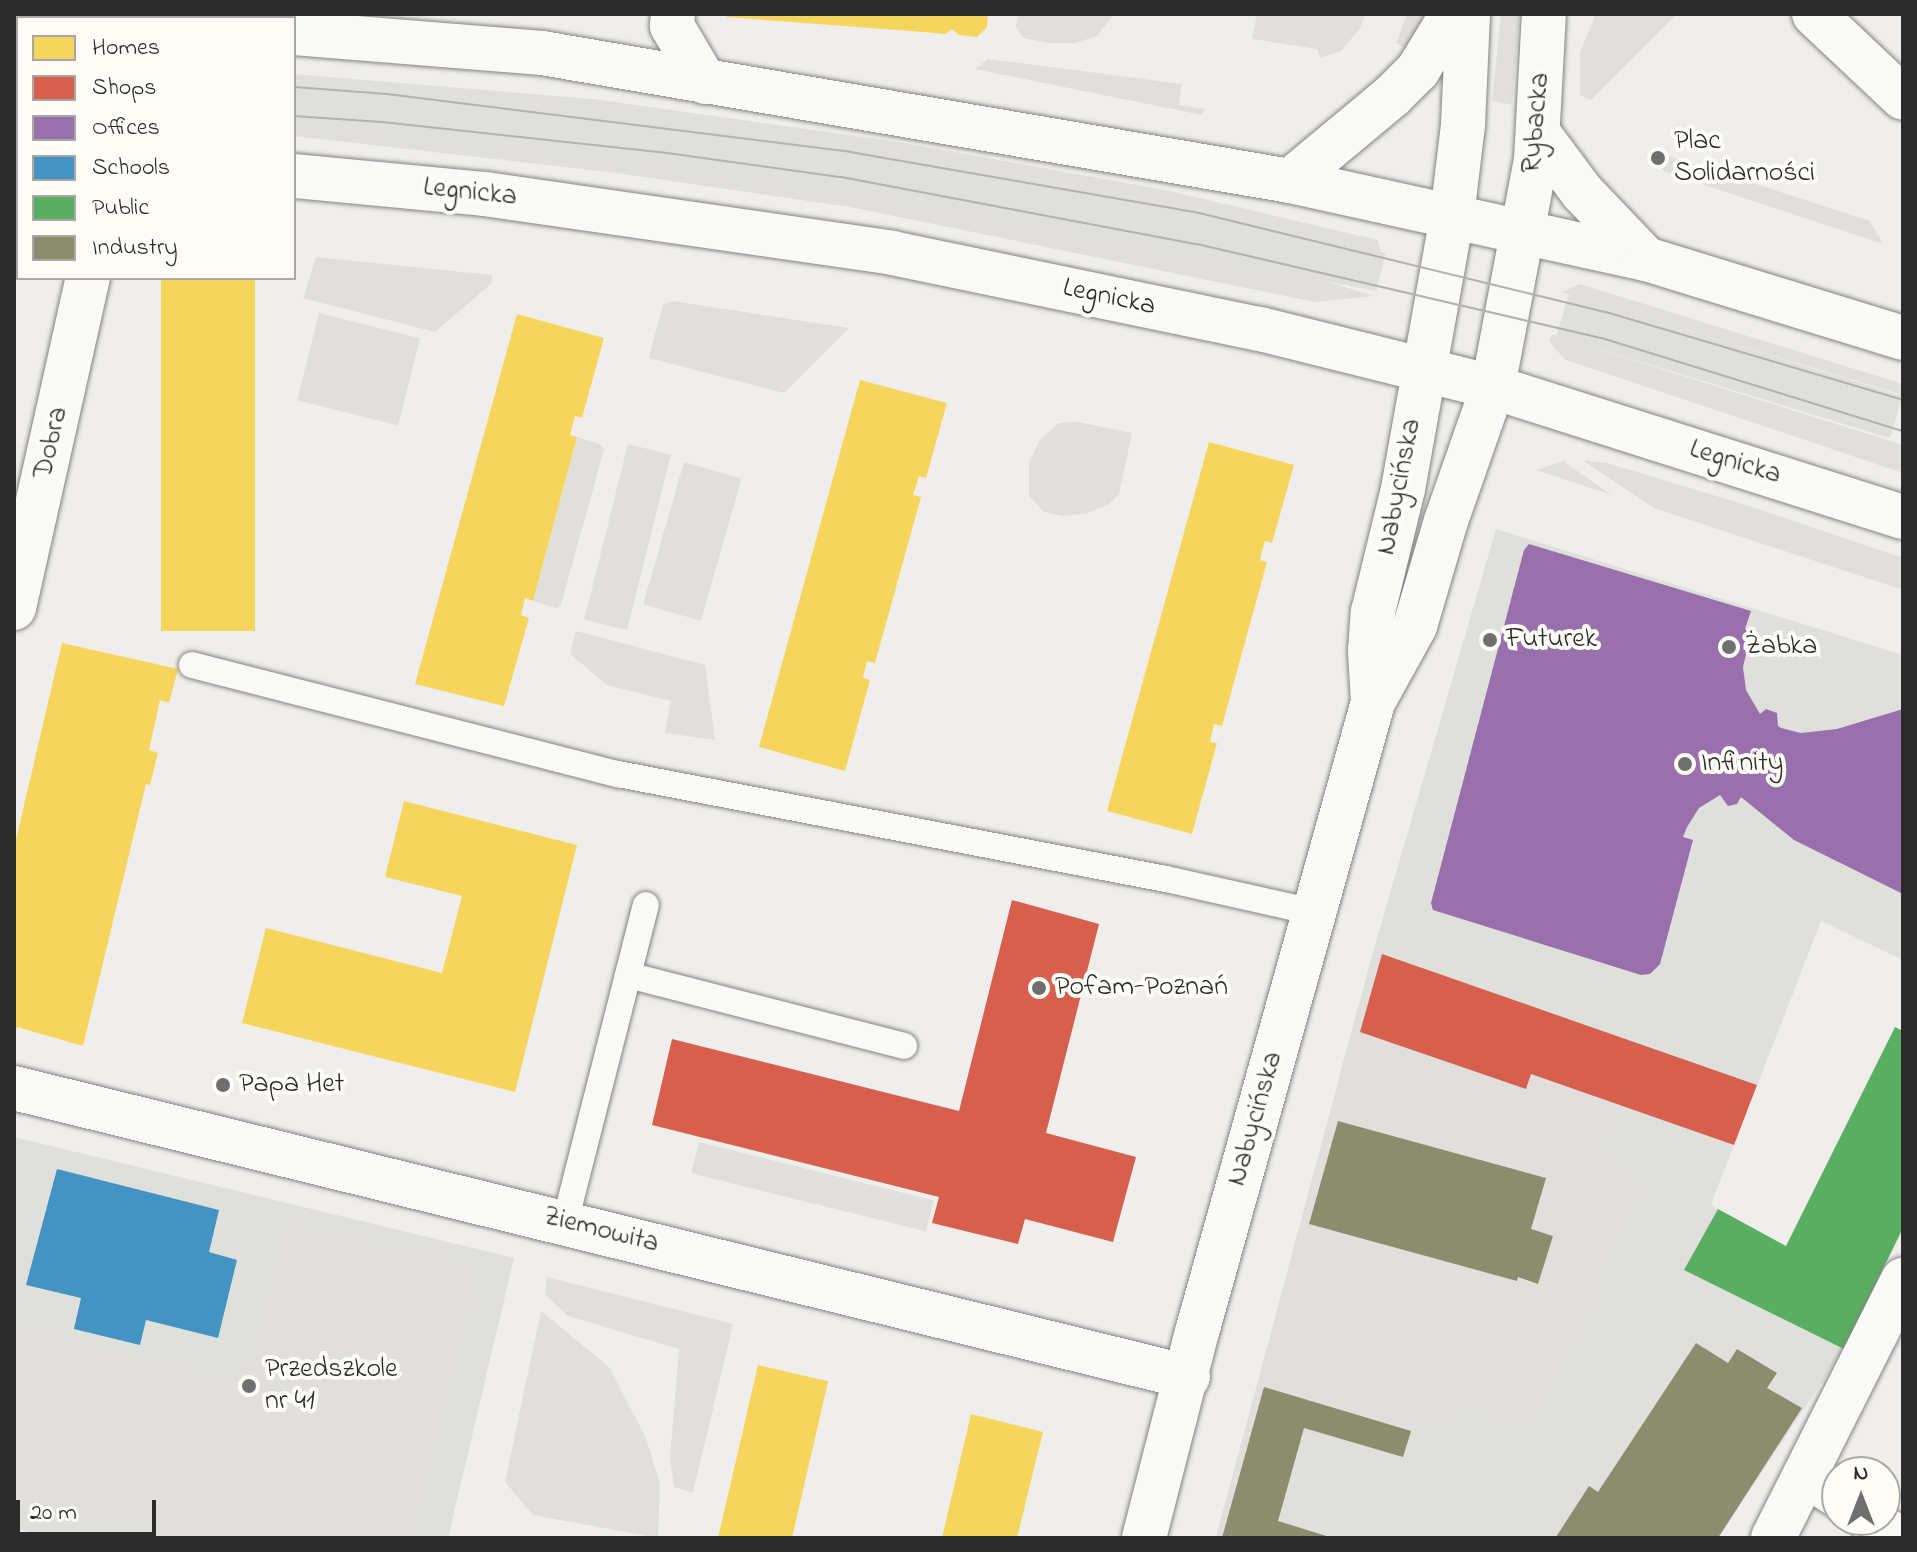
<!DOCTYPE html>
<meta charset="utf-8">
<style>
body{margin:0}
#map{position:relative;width:1917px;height:1552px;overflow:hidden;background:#efeeec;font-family:"Indie Flower",sans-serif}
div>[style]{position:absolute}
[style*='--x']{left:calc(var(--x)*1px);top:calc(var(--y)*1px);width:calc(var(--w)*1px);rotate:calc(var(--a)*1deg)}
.built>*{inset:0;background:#dfdfdc;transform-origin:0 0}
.green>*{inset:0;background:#e0dfdc;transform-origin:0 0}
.homes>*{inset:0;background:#f6d55c;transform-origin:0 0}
.shops>*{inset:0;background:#d6604d}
.offices>*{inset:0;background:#9970ab}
.schools>*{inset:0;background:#4393c3}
.public>*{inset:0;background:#5aae61}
.industry>*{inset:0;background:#8c8c6e}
.roads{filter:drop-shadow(0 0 2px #838382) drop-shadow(0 0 2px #838382)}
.service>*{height:26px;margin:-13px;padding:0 13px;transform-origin:13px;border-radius:13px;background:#f9f9f7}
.minor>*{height:44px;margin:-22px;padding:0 22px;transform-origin:22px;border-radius:22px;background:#f9f9f7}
.tertiary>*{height:44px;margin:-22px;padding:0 22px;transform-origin:22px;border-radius:22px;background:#f9f9f7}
.secondary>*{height:44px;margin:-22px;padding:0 22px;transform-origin:22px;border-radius:22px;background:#f9f9f7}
.tram>*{height:2px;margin:-1px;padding:0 1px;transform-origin:1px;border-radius:1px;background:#b3b2b0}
.dots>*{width:22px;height:22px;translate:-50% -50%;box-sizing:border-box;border:4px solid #fdfcf7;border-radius:50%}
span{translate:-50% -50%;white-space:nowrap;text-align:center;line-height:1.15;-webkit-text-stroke:8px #fdfcf7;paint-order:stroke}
.street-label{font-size:28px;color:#2b2b2b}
.poi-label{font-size:28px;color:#2b2b2b}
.left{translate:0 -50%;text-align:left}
.frame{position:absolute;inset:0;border:16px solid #2b2b2b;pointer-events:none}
.legend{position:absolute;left:16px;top:16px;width:280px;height:264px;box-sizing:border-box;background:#fdfcf7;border:2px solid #a9a8a5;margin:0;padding:10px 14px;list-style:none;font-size:24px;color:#2b2b2b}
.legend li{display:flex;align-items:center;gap:16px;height:40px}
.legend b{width:40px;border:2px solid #a9a8a5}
.north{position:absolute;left:1821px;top:1456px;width:80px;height:80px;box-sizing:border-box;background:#fdfcf7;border:2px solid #a9a8a5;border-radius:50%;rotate:0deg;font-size:22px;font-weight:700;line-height:32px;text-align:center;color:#2b2b2b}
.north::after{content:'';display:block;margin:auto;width:28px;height:36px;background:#706f6f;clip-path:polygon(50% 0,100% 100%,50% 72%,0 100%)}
.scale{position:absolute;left:16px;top:1500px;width:140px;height:36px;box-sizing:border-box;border:4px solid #2b2b2b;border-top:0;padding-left:10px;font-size:24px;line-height:28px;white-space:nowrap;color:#2b2b2b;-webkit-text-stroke:6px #fdfcf7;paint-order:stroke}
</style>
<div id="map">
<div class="built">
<i style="clip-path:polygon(294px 80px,687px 120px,837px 142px,1243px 218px,1386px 253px,1376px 291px,903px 201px,614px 159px,294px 127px)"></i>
<i style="left:1569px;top:294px;width:349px;height:44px;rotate:17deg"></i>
<i style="clip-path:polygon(1496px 529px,1903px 655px,1903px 960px,1821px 921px,1711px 1204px,1718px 1209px,1685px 1269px,1844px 1349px,1718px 1538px,1216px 1538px,1373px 952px)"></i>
<i style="clip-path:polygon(14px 1137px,514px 1258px,448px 1538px,57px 1538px,14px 1528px)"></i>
</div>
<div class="green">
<i style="clip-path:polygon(1018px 14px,1114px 14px,1097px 36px,1075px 43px,1048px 43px,1023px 38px,1016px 26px)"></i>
<i style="clip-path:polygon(1257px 14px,1365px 14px,1361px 27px,1341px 51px,1320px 58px,1317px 49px,1252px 39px)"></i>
<i style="clip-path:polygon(1407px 14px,1425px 14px,1412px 51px,1396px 43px)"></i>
<i style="clip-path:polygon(1501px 14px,1519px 14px,1512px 105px,1492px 101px)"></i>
<i style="clip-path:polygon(1596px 14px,1677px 14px,1591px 100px,1580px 95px,1580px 52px)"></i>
<i style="clip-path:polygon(988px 59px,1182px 84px,1179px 105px,1204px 109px,1202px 115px,975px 69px)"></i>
<i style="clip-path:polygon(294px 74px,593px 99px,892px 141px,1165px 190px,1378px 240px,1381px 252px,1243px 218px,837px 142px,687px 120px,294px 80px)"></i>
<i style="clip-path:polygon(294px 127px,614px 159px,903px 201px,1322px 280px,1374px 296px,1315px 302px,850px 207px,616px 173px,294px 136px)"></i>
<i style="clip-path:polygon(1663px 154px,1870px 221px,1883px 244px,1665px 172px,1658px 164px)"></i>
<i style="clip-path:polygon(316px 257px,492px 275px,491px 284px,435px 332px,303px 298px)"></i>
<i style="clip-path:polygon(1580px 284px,1903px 384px,1903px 395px,1561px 292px)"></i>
<i style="clip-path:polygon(672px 301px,849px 328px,784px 393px,649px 358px,663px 305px)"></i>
<i style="left:319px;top:313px;width:104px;height:90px;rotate:14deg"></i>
<i style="clip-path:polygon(1553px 335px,1903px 445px,1903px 473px,1566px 360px,1555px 349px,1549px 339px)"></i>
<i style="clip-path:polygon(1078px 422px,1132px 433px,1119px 494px,1109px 504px,1088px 513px,1064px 516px,1044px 512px,1029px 496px,1029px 462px,1040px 440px,1059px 423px)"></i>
<i style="clip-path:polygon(577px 437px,600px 444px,604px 449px,561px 605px,556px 608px,533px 601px)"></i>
<i style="left:628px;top:444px;width:44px;height:181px;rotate:14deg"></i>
<i style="clip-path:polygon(1582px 460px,1607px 463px,1746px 505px,1903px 558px,1903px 590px,1654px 508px)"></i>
<i style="clip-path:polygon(1563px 461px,1612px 495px,1536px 470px)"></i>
<i style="left:684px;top:462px;width:60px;height:148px;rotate:16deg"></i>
<i style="clip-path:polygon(576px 631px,705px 665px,715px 740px,665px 733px,671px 701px,607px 685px,570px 654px)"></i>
<i style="clip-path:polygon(evenodd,1373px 952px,1382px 954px,1361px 1032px,1525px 1089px,1531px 1074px,1621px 1105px,1604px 1141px,1643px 1191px,1536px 1429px,1463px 1409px,1411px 1431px,1264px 1387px,1222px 1538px,1216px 1538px,1373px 952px,1339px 1121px,1545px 1178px,1531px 1229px,1553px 1237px,1538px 1283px,1518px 1277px,1517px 1281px,1309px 1224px,1339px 1121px)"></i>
<i style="left:699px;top:1142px;width:242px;height:32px;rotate:14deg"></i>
<i style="clip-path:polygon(282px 1220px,482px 1266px,417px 1538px,193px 1538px,14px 1496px,14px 1324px,243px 1381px)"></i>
<i style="clip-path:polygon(547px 1277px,733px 1324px,693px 1493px,674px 1487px,670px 1458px,679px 1349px,568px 1316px,545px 1294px)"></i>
<i style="clip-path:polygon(541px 1311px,609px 1367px,646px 1438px,660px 1484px,658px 1538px,533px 1515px,505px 1482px)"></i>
</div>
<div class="homes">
<i style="clip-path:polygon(725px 14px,988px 14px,987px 27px,977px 37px,959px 35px,952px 29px,946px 34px,923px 32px,727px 17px)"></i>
<i style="left:161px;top:278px;width:94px;height:353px"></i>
<i style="clip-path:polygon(517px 314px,604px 338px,582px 418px,575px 416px,570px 435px,577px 437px,533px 601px,525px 598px,521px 615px,529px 618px,504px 706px,415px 684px)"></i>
<i style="clip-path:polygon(860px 380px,947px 403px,926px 478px,919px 476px,913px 495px,921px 497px,875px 663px,867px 661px,863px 678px,870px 680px,845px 771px,759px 747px)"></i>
<i style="clip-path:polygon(1209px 442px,1294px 465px,1272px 543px,1265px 541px,1262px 551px,1260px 560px,1267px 562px,1222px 726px,1214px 724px,1210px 742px,1217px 743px,1192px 834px,1107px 811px)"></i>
<i style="clip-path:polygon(62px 643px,178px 669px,169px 703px,160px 700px,149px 750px,158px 753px,150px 785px,146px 784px,83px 1046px,17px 1027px,14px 1034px,14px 848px)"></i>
<i style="clip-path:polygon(404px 801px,577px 845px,515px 1092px,242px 1023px,266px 928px,442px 973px,462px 896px,385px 877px)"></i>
<i style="left:758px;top:1365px;width:72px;height:178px;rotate:13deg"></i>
<i style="clip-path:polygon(971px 1414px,1043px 1432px,1017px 1538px,942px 1538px)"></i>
</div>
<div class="shops">
<i style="clip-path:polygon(1012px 900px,1099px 924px,1046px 1133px,1136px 1157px,1113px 1242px,1025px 1219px,1018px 1244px,932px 1223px,939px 1197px,652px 1125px,672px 1039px,959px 1111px)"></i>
<i style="clip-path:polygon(1382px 954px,1757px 1085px,1734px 1145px,1531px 1074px,1526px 1089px,1360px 1032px)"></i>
</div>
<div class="offices">
<i style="clip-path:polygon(1529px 544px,1751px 611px,1745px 629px,1751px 633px,1743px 667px,1746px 690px,1760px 714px,1766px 709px,1777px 713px,1778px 726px,1781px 728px,1801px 733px,1837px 729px,1903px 709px,1903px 894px,1794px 840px,1741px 797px,1737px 804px,1728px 806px,1720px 795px,1699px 808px,1687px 827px,1683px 837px,1693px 840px,1660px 964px,1650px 974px,1641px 975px,1433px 910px,1431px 903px,1524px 550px)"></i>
</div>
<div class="schools">
<i style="clip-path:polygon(57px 1169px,219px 1210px,209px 1252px,237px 1260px,218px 1338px,146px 1320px,140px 1345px,74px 1329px,81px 1298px,26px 1285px)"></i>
</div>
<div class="public">
<i style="clip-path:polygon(1895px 1027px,1903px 1031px,1903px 1228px,1844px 1349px,1684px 1270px,1718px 1209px,1786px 1246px)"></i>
</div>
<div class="industry">
<i style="clip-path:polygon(1338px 1121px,1546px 1178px,1531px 1229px,1553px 1236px,1538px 1284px,1518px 1277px,1517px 1281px,1309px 1224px)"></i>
<i style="clip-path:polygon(1696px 1343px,1728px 1363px,1737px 1349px,1777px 1373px,1767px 1388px,1802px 1408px,1718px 1538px,1556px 1537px,1589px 1486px,1598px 1492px)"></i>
<i style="clip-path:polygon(1264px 1387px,1411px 1431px,1403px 1457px,1304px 1428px,1278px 1521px,1333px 1538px,1222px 1538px)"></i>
</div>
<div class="roads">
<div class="service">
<i style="--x:192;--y:665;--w:440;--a:14.4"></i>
<i style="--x:618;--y:774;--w:558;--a:10.85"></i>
<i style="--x:1166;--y:879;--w:152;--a:12.6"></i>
<i style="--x:628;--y:975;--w:285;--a:14.4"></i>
<i style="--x:565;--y:1222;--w:327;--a:-75.7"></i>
</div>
<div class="minor">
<i style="--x:673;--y:14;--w:12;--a:95"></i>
<i style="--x:672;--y:26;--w:65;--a:59.5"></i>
<i style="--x:1814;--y:14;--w:122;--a:43.3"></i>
<i style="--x:14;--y:608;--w:338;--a:-77.4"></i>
<i style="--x:14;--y:1088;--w:1209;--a:13.83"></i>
<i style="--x:1806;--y:1475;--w:37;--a:33"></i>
<i style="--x:1870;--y:1520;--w:34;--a:32"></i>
<i style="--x:1773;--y:1538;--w:289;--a:-63.3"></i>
</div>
<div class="tertiary">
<i style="--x:1539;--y:134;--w:72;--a:53.4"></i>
<i style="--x:1582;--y:192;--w:93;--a:46.3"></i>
<i style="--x:1290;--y:181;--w:133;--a:-39.8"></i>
<i style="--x:1392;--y:96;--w:37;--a:-45"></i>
<i style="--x:1418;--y:70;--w:66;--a:-58.7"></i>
<i style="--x:1373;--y:702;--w:51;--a:-93.4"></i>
<i style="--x:1370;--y:651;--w:39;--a:-86"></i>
<i style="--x:1373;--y:612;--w:127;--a:-76.3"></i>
<i style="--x:1403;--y:489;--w:277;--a:-79.8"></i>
<i style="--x:1452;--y:216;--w:92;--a:-83.1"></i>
<i style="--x:1463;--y:125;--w:111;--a:-87.4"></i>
<i style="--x:1144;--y:1538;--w:213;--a:-75.6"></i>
<i style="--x:1197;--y:1332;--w:654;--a:-74.39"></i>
<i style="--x:1373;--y:702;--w:87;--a:-61.1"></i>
<i style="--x:1415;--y:626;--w:109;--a:-73.6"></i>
<i style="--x:1446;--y:521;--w:142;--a:-70.7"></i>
<i style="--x:1493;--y:387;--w:231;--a:-79.3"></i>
<i style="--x:1536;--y:160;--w:146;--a:-86.9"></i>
</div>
<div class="secondary">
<i style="--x:19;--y:14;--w:58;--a:3.9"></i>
<i style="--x:294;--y:33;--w:249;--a:4.6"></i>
<i style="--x:542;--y:53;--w:759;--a:9.71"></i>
<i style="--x:1290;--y:181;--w:364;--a:12.4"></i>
<i style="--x:1646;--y:259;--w:269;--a:17.1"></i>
<i style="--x:14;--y:156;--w:4;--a:0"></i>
<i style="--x:294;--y:176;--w:192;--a:5.4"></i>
<i style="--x:485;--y:194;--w:411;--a:8.2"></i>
<i style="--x:892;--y:253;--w:376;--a:11.7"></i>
<i style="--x:1260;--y:329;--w:240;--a:14"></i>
<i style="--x:1493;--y:387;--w:430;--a:17.6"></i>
</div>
</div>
<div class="tram">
<i style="--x:14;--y:68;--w:4;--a:14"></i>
<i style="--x:294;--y:87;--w:93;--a:4.3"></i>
<i style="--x:387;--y:94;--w:467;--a:7.1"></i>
<i style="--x:850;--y:152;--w:354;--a:9.9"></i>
<i style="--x:1199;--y:213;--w:419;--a:13.7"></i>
<i style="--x:1606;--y:312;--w:310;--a:16.5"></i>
<i style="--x:14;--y:98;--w:4;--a:0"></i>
<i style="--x:294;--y:116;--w:88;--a:3.9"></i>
<i style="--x:382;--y:122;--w:287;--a:6.2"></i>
<i style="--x:667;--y:153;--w:176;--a:7.9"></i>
<i style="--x:841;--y:177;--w:362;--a:10.7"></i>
<i style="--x:1197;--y:244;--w:419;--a:13.1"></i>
<i style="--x:1605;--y:339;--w:312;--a:17.2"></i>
</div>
<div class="dots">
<i style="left:1658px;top:158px;background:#706f6f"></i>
<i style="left:1490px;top:640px;background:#706f6f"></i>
<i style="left:1729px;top:647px;background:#706f6f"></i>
<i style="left:1685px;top:764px;background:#706f6f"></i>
<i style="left:1039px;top:988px;background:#706f6f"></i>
<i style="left:223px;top:1085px;background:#706f6f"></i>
<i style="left:249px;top:1386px;background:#706f6f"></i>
</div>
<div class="street-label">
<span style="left:1537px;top:123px;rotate:-85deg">Rybacka</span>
<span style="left:470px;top:193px;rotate:6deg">Legnicka</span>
<span style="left:1109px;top:298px;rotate:12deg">Legnicka</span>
<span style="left:52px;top:443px;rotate:-77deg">Dobra</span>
<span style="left:1735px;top:463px;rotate:17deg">Legnicka</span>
<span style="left:1400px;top:487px;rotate:-79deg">Nabycińska</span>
<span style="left:1256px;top:1119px;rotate:-74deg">Nabycińska</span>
<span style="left:601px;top:1231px;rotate:14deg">Ziemowita</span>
</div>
<div class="poi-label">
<span class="left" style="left:1674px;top:158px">Plac<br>Solidarności</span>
<span class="left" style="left:1506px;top:640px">Futurek</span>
<span class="left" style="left:1745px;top:647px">Żabka</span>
<span class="left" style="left:1701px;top:764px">Infinity</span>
<span class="left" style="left:1055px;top:988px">Pofam-Poznań</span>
<span class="left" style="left:239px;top:1085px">Papa Het</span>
<span class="left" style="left:265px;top:1386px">Przedszkole<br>nr 41</span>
</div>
<div class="frame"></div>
<ul class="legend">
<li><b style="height:22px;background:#f6d55c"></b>Homes</li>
<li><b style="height:22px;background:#d6604d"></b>Shops</li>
<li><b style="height:22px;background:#9970ab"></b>Offices</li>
<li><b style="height:22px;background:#4393c3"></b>Schools</li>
<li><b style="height:22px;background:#5aae61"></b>Public</li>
<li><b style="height:22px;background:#8c8c6e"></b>Industry</li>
</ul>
<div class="north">N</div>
<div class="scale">20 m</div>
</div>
